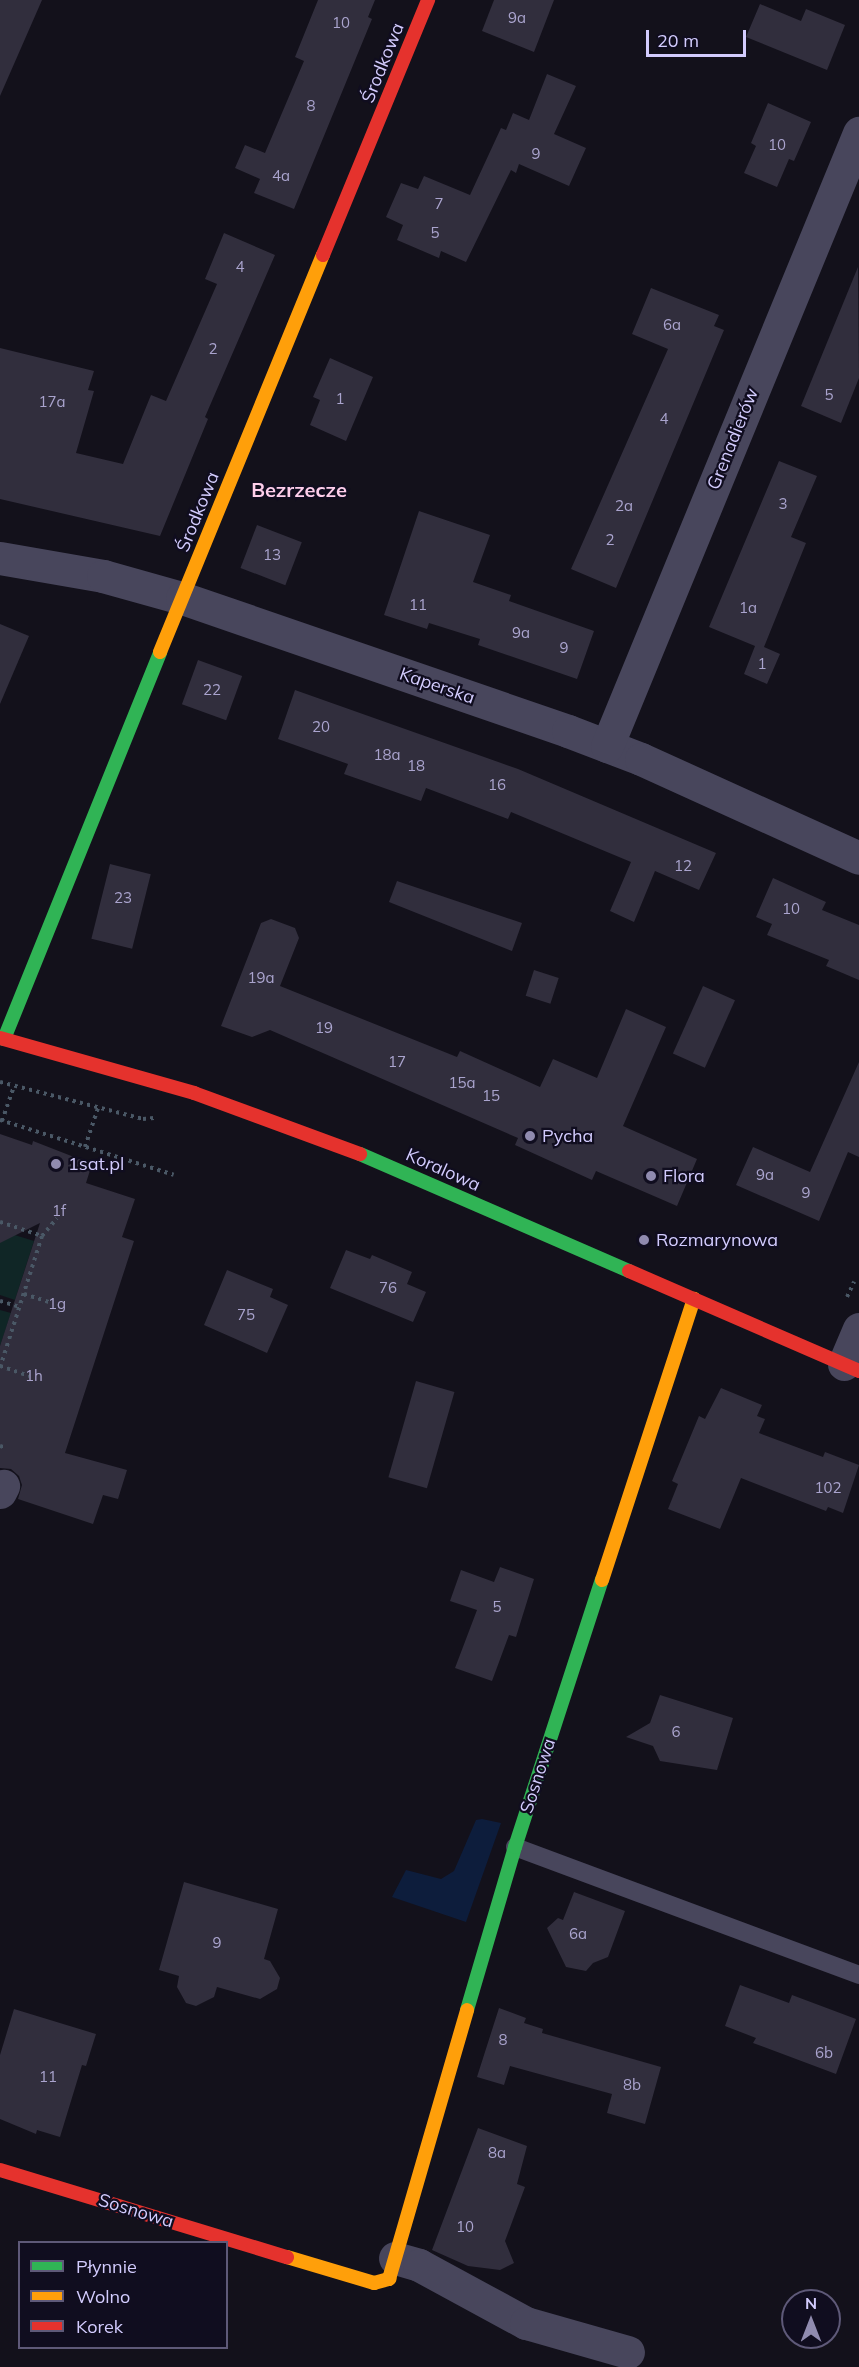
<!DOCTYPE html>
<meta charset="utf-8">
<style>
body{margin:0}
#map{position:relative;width:859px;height:2367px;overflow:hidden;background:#13111b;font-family:Mulish,sans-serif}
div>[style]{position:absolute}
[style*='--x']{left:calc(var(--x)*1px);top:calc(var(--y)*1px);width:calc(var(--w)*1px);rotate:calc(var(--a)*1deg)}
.green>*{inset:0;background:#102626}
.water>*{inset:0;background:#0d1d3c}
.building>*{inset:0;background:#312e3d;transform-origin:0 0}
.path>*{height:4px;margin-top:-2px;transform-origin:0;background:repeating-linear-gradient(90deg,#4a5866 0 3px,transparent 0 7.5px)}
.lane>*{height:18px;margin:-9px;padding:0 9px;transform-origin:9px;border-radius:9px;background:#48465c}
.street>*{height:33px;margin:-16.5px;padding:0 16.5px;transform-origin:16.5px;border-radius:16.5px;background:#48465c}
.fast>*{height:14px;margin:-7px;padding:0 7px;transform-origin:7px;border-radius:7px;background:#30b455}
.slow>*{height:14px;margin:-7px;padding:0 7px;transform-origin:7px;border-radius:7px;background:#ff9f0a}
.jam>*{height:14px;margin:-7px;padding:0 7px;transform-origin:7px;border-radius:7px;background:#e5322d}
.dots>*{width:16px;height:16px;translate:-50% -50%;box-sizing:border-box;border:3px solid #100d1f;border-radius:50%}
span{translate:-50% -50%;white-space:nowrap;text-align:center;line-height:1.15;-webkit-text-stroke:4.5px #100d1f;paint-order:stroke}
.number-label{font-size:15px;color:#aaa4ce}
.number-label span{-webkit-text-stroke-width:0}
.street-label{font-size:18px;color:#d3ccfe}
.poi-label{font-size:18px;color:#d3ccfe}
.left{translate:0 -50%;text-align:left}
.neighbourhood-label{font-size:20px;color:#feceeb;font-weight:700}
.legend{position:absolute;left:18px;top:2241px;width:210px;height:108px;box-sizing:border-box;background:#100d1f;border:2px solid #5e5978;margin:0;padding:8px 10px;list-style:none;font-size:18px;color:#d3ccfe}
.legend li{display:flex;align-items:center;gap:12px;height:30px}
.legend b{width:30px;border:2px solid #5e5978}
.north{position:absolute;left:781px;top:2289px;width:60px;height:60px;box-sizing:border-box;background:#100d1f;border:2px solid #5e5978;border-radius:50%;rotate:0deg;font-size:16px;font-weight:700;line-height:24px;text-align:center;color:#d3ccfe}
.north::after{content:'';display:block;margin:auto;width:21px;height:27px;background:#908baf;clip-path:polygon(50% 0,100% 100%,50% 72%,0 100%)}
.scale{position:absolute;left:646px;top:30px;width:100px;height:27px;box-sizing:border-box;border:3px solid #d3ccfe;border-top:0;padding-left:8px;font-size:18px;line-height:21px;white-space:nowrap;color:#d3ccfe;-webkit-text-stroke:4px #100d1f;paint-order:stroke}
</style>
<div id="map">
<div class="green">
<i style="clip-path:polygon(5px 1232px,34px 1241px,15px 1300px,0 1295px,0 1243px)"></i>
<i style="clip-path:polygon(0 1310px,11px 1313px,0 1346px)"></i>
</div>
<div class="water">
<i style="clip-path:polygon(482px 1819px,501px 1823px,466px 1922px,392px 1897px,406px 1870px,441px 1879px,454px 1871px,476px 1820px)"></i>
</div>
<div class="building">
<i style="clip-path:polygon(0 0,42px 0,0 96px)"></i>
<i style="clip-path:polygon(318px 0,375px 0,368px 17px,372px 19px,294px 209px,254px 193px,260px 179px,235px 168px,245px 145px,265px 153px,304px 61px,295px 57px)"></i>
<i style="clip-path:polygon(494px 0,554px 0,534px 52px,482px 31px)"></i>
<i style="clip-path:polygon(760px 4px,801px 21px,806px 9px,845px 25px,827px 70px,746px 37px)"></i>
<i style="clip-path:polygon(547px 74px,576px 86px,554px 134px,586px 148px,569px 186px,519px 164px,516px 173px,511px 170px,466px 262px,441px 251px,439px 258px,397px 240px,403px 225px,386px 217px,401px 183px,418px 189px,424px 176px,470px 195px,501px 128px,506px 130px,513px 113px,529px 120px)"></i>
<i style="clip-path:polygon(768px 103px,811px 122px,794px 161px,789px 159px,777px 187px,744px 173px,756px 146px,751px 143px)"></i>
<i style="clip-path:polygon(224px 233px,275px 255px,205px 417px,208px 419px,160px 536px,0 499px,0 348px,94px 371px,88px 390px,94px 391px,76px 453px,123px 464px,151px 395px,166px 401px,217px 284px,205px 279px)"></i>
<i style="clip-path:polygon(858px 267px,859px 378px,841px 423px,801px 406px)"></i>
<i style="clip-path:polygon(651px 288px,719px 315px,714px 326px,724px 330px,616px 588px,571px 569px,668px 349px,632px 334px)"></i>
<i style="clip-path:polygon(330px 358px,373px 377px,346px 441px,310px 425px,320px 400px,313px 397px)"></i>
<i style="clip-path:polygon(779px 461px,817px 476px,791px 537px,806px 543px,764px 647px,780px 654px,767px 684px,744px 674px,755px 646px,709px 627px)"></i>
<i style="clip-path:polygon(419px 511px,490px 535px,473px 582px,511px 595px,509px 601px,594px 631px,577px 679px,478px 645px,480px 639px,429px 623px,427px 629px,384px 615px)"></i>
<i style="left:257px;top:525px;width:48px;height:46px;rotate:21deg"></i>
<i style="clip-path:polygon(0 624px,29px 636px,0 704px)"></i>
<i style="left:198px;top:660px;width:47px;height:47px;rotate:20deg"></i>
<i style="clip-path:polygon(295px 690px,518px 769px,716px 853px,699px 890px,655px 871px,634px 922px,610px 911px,631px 862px,511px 812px,508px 819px,426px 788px,421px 801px,344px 774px,348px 764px,278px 739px)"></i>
<i style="left:110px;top:864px;width:42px;height:77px;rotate:14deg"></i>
<i style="clip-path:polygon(773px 878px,826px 902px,822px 910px,859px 925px,859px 980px,826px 966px,829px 960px,767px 935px,772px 924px,756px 917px)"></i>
<i style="clip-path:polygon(397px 881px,522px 923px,512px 951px,389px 902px)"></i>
<i style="clip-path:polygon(271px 919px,295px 928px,299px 938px,280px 986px,457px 1057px,460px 1051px,540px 1087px,553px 1059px,597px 1078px,626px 1009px,666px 1027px,623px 1126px,697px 1159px,677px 1206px,596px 1171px,592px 1180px,515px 1145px,518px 1138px,270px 1030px,252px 1037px,221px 1026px,261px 923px)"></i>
<i style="left:534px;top:970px;width:26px;height:27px;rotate:18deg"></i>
<i style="left:703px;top:986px;width:35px;height:74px;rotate:24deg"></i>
<i style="clip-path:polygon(859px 1062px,859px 1157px,848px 1152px,819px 1221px,736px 1185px,753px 1147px,810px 1172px)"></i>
<i style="clip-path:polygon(0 1134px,32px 1145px,33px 1141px,92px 1164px,86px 1183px,135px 1199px,122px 1237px,134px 1241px,65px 1453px,127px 1470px,118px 1499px,103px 1495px,93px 1524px,18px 1499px,22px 1485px,19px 1476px,11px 1469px,0 1468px,0 1346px,40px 1223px,0 1243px)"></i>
<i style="clip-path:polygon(346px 1250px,370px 1259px,372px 1255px,412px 1272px,407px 1284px,426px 1292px,413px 1322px,330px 1288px)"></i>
<i style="clip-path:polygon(227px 1270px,273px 1289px,270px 1297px,288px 1305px,267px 1353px,204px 1325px)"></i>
<i style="left:416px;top:1381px;width:40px;height:100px;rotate:16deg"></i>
<i style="clip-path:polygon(721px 1388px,762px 1405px,757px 1416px,765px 1419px,759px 1433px,823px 1457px,825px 1452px,859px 1465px,843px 1513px,828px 1507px,826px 1511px,741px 1478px,720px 1529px,668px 1509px,678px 1484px,672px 1481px,699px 1416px,705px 1419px)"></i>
<i style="clip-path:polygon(500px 1567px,534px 1579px,516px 1637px,509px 1635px,492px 1681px,455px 1668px,477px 1610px,450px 1601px,461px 1570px,494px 1582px)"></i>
<i style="clip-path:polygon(660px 1695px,733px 1718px,717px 1770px,660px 1761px,653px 1746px,626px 1737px,650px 1723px)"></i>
<i style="clip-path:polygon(184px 1882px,278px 1909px,264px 1959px,270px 1961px,280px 1978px,277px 1989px,260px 1999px,217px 1987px,214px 1997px,196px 2006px,186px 2003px,177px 1987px,179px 1976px,159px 1970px)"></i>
<i style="clip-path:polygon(574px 1892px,625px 1911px,608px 1957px,593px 1963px,586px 1971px,566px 1967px,547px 1928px,558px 1918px,563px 1920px)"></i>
<i style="clip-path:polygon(740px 1985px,789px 2003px,792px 1995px,856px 2019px,836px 2074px,753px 2043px,756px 2038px,725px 2026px)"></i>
<i style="clip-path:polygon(499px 2008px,526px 2018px,524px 2023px,543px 2029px,542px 2033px,661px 2067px,645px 2124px,607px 2113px,612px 2094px,510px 2066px,504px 2085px,477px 2077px)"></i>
<i style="clip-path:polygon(14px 2009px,96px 2034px,86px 2066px,82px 2065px,60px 2137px,37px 2130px,36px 2134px,0 2119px,0 2055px)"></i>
<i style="clip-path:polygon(478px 2128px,527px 2146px,517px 2184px,525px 2187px,505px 2241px,514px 2263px,500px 2270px,468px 2266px,432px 2250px)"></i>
</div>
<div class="path">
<i style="--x:0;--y:1082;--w:148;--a:14.5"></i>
<i style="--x:143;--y:1119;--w:11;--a:-5"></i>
<i style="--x:0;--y:1120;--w:182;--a:17.5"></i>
<i style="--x:2;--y:1121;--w:37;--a:-71"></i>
<i style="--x:85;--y:1147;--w:41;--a:-71.6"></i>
<i style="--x:0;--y:1222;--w:44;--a:18.4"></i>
<i style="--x:42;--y:1236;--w:139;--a:107.7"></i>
<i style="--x:42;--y:1236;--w:23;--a:-50"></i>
<i style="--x:24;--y:1294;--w:29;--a:18"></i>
<i style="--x:847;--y:1297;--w:17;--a:-65"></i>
<i style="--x:0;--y:1301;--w:21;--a:17"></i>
<i style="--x:0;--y:1366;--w:31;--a:19"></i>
<i style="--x:0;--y:1446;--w:6;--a:18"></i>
</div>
<div class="lane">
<i style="--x:515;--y:1847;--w:367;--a:20.4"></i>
</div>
<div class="street">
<i style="--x:0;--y:558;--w:105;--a:9.9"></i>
<i style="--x:103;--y:576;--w:82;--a:15.6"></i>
<i style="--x:182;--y:598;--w:408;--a:19"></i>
<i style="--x:568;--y:731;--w:78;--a:21"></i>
<i style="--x:641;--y:759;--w:239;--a:24.4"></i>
<i style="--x:607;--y:746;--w:663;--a:-67.65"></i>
<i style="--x:844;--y:1364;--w:38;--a:-67"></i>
<i style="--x:0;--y:1492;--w:7;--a:-63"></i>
<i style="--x:395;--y:2258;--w:25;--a:16"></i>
<i style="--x:419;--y:2265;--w:122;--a:28.5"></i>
<i style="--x:526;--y:2323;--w:106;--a:15.9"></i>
</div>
<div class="fast">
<i style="--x:4;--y:1039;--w:417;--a:-68"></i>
<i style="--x:360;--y:1154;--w:293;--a:23.5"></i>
<i style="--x:467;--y:2010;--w:170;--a:-73.6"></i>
<i style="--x:515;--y:1847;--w:281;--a:-72"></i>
</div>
<div class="slow">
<i style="--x:160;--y:652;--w:429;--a:-67.7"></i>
<i style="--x:602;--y:1580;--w:296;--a:-71.9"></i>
<i style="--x:287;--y:2257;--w:91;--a:16.6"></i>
<i style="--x:374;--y:2283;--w:16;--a:-15"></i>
<i style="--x:389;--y:2279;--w:280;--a:-73.8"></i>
</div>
<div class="jam">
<i style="--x:323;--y:255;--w:276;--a:-67.6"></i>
<i style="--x:0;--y:1038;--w:202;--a:15.8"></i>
<i style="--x:194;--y:1093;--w:177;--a:20.2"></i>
<i style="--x:629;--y:1271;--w:251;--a:23.5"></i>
<i style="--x:0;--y:2170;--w:300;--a:16.9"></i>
</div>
<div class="dots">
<i style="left:530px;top:1136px;background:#908baf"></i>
<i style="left:56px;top:1164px;background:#908baf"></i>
<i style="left:651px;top:1176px;background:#908baf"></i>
<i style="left:644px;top:1240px;background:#908baf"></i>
</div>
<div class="number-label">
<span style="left:517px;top:18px">9a</span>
<span style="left:341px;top:23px">10</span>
<span style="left:311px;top:106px">8</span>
<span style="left:777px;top:145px">10</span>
<span style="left:536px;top:154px">9</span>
<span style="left:281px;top:176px">4a</span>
<span style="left:439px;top:204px">7</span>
<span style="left:435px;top:233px">5</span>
<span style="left:240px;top:267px">4</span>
<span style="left:672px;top:325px">6a</span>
<span style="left:213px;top:349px">2</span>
<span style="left:829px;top:395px">5</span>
<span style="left:340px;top:399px">1</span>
<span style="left:52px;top:402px">17a</span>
<span style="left:664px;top:419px">4</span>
<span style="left:783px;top:504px">3</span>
<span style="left:624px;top:506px">2a</span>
<span style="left:610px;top:540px">2</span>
<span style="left:272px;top:555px">13</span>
<span style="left:418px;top:605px">11</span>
<span style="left:748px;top:608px">1a</span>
<span style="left:521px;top:633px">9a</span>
<span style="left:564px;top:648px">9</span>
<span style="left:762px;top:664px">1</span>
<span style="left:212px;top:690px">22</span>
<span style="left:321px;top:727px">20</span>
<span style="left:387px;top:755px">18a</span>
<span style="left:416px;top:766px">18</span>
<span style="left:497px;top:785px">16</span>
<span style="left:683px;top:866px">12</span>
<span style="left:123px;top:898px">23</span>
<span style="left:791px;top:909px">10</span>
<span style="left:261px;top:978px">19a</span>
<span style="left:324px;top:1028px">19</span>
<span style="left:397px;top:1062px">17</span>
<span style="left:462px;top:1083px">15a</span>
<span style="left:491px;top:1096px">15</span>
<span style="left:765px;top:1175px">9a</span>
<span style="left:806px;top:1193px">9</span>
<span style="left:59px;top:1211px">1f</span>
<span style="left:388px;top:1288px">76</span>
<span style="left:57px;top:1304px">1g</span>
<span style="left:246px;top:1315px">75</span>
<span style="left:34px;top:1376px">1h</span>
<span style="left:828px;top:1488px">102</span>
<span style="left:497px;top:1607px">5</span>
<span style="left:676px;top:1732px">6</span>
<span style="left:578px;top:1934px">6a</span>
<span style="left:217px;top:1943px">9</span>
<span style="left:503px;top:2040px">8</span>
<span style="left:824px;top:2053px">6b</span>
<span style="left:48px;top:2077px">11</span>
<span style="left:632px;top:2085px">8b</span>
<span style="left:497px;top:2153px">8a</span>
<span style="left:465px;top:2227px">10</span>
</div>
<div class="street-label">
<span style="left:383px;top:63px;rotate:-68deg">Środkowa</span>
<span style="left:733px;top:439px;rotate:-68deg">Grenadierów</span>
<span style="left:198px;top:512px;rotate:-68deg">Środkowa</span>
<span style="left:437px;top:686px;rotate:19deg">Kaperska</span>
<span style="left:443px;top:1170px;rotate:24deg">Koralowa</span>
<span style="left:538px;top:1776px;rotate:-72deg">Sosnowa</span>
<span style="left:136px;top:2211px;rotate:17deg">Sosnowa</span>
</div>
<div class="poi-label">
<span class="left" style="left:542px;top:1136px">Pycha</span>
<span class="left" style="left:68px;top:1164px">1sat.pl</span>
<span class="left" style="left:663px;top:1176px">Flora</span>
<span class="left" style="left:656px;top:1240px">Rozmarynowa</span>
</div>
<div class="neighbourhood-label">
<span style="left:299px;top:489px">Bezrzecze</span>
</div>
<ul class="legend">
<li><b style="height:8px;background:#30b455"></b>Płynnie</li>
<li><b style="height:8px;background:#ff9f0a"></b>Wolno</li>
<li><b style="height:8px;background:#e5322d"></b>Korek</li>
</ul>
<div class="north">N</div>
<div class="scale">20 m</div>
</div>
